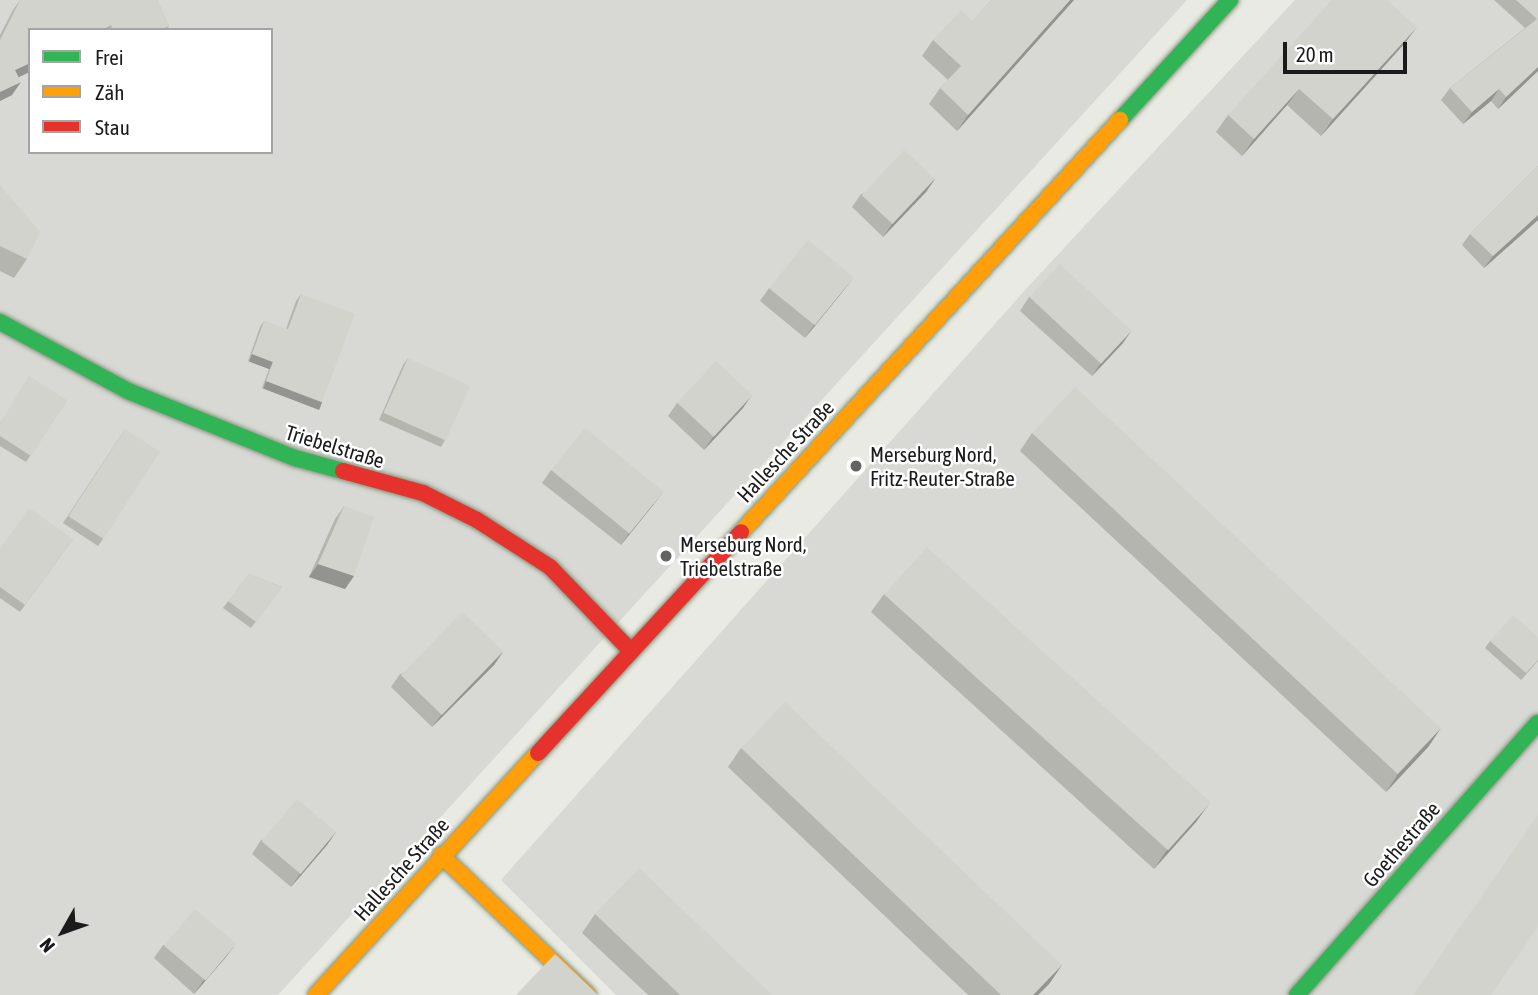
<!DOCTYPE html>
<meta charset="utf-8">
<style>
body{margin:0}
#map{position:relative;width:1538px;height:995px;overflow:hidden;background:#e9eae3;font-family:"Asap Condensed",sans-serif}
div>[style]{position:absolute}
[style*='--x']{left:calc(var(--x)*1px);top:calc(var(--y)*1px);width:calc(var(--w)*1px);rotate:calc(var(--a)*1deg)}
.residential>*{inset:0;background:#d8d9d5}
.roads{filter:drop-shadow(0 0 2px #84947b) drop-shadow(0 0 2px #84947b)}
.fast>*{height:16px;margin:-8px;padding:0 8px;transform-origin:8px;border-radius:8px;background:#30b455}
.slow>*{height:16px;margin:-8px;padding:0 8px;transform-origin:8px;border-radius:8px;background:#ff9f0a}
.jam>*{height:16px;margin:-8px;padding:0 8px;transform-origin:8px;border-radius:8px;background:#e5322d}
.wall>*{inset:0;background:#b5b5af}
.shaded-wall>*{inset:0;background:#93948f;transform-origin:0 0}
.building>*{inset:0;background:#d2d3cc;transform-origin:0 0}
.dots>*{width:19px;height:19px;translate:-50% -50%;box-sizing:border-box;border:4px solid #fff;border-radius:50%}
span{translate:-50% -50%;white-space:nowrap;text-align:center;line-height:1.15;-webkit-text-stroke:5px #fff;paint-order:stroke}
.street-label{font-size:21px;color:#1b1b1b}
.poi-label{font-size:21px;color:#1b1b1b}
.left{translate:0 -50%;text-align:left}
.legend{position:absolute;left:28px;top:28px;width:245px;height:126px;box-sizing:border-box;background:#fff;border:2px solid #a4a4a4;margin:0;padding:9px 12px;list-style:none;font-size:21px;color:#1b1b1b}
.legend li{display:flex;align-items:center;gap:14px;height:35px}
.legend b{width:35px;border:2px solid #a4a4a4}
.north{position:absolute;left:28px;top:897px;width:70px;height:70px;-webkit-text-stroke:5px #fff;paint-order:stroke;rotate:230deg;font-size:19px;font-weight:700;line-height:28px;text-align:center;color:#1b1b1b}
.north::after{content:'';display:block;margin:auto;width:24px;height:32px;background:#1b1b1b;clip-path:polygon(50% 0,100% 100%,50% 72%,0 100%)}
.scale{position:absolute;left:1283px;top:42px;width:124px;height:32px;box-sizing:border-box;border:4px solid #1b1b1b;border-top:0;padding-left:9px;font-size:21px;line-height:24px;white-space:nowrap;color:#1b1b1b;-webkit-text-stroke:5px #fff;paint-order:stroke}
</style>
<div id="map">
<div class="residential">
<i style="clip-path:polygon(evenodd,0 0,1187px 0,278px 995px,0 995px,0 0,30px 30px,271px 30px,271px 152px,30px 152px,30px 30px)"></i>
<i style="clip-path:polygon(1295px 0,1538px 0,1538px 995px,616px 995px,501px 880px,1025px 290px)"></i>
</div>
<div class="roads">
<div class="fast">
<i style="--x:1120;--y:120;--w:163;--a:-47.5"></i>
<i style="--x:0;--y:322;--w:145;--a:28.3"></i>
<i style="--x:128;--y:391;--w:180;--a:21.9"></i>
<i style="--x:295;--y:458;--w:50;--a:15.2"></i>
<i style="--x:1297;--y:995;--w:363;--a:-48.5"></i>
</div>
<div class="slow">
<i style="--x:741;--y:532;--w:560;--a:-47.39"></i>
<i style="--x:441;--y:855;--w:203;--a:43.6"></i>
<i style="--x:316;--y:995;--w:328;--a:-47.5"></i>
</div>
<div class="jam">
<i style="--x:343;--y:471;--w:83;--a:15.4"></i>
<i style="--x:423;--y:493;--w:60;--a:26.6"></i>
<i style="--x:477;--y:520;--w:87;--a:32.8"></i>
<i style="--x:550;--y:567;--w:114;--a:46.1"></i>
<i style="--x:538;--y:753;--w:300;--a:-47.4"></i>
</div>
</div>
<div class="wall">
<i style="clip-path:polygon(20px 0,157px 0,169px 26px,166px 30px,30px 30px,19px 77px,12px 95px,0 101px,0 35px,13px 10px)"></i>
<i style="clip-path:polygon(991px 0,1074px 0,957px 131px,929px 104px,940px 88px,948px 80px,922px 56px,933px 40px,973px 21px)"></i>
<i style="clip-path:polygon(1494px 0,1538px 0,1538px 71px,1498px 109px,1491px 101px,1463px 124px,1441px 100px,1450px 88px,1525px 28px)"></i>
<i style="clip-path:polygon(1405px 43px,1321px 136px,1287px 105px,1242px 156px,1216px 132px,1228px 115px)"></i>
<i style="clip-path:polygon(1538px 166px,1538px 220px,1484px 268px,1462px 245px,1470px 234px)"></i>
<i style="clip-path:polygon(935px 179px,926px 192px,883px 237px,852px 207px,861px 194px)"></i>
<i style="clip-path:polygon(0 185px,27px 259px,14px 278px,0 271px)"></i>
<i style="clip-path:polygon(769px 288px,844px 290px,805px 338px,760px 301px)"></i>
<i style="clip-path:polygon(301px 294px,322px 402px,318px 409px,262px 388px,269px 369px,248px 361px,260px 327px,264px 321px,286px 329px,296px 301px)"></i>
<i style="clip-path:polygon(1029px 297px,1123px 343px,1092px 376px,1020px 311px)"></i>
<i style="clip-path:polygon(408px 358px,445px 440px,441px 447px,379px 420px,403px 365px)"></i>
<i style="clip-path:polygon(67px 400px,26px 462px,0 446px,0 422px)"></i>
<i style="clip-path:polygon(677px 403px,743px 408px,704px 450px,668px 416px)"></i>
<i style="clip-path:polygon(125px 429px,103px 539px,98px 546px,63px 523px)"></i>
<i style="clip-path:polygon(1032px 433px,1429px 746px,1386px 792px,1020px 451px)"></i>
<i style="clip-path:polygon(551px 470px,654px 504px,621px 545px,542px 483px)"></i>
<i style="clip-path:polygon(344px 506px,354px 576px,345px 589px,309px 577px,335px 519px)"></i>
<i style="clip-path:polygon(73px 539px,20px 612px,0 598px,0 549px)"></i>
<i style="clip-path:polygon(249px 574px,282px 587px,251px 628px,223px 608px)"></i>
<i style="clip-path:polygon(884px 594px,1209px 804px,1196px 822px,1154px 869px,871px 612px)"></i>
<i style="clip-path:polygon(1538px 637px,1538px 661px,1521px 680px,1485px 648px,1490px 641px)"></i>
<i style="clip-path:polygon(503px 652px,494px 665px,432px 727px,391px 687px,400px 674px)"></i>
<i style="clip-path:polygon(741px 748px,1062px 965px,1049px 984px,1038px 995px,968px 995px,728px 767px)"></i>
<i style="clip-path:polygon(336px 832px,327px 845px,291px 887px,252px 854px,261px 840px)"></i>
<i style="clip-path:polygon(595px 914px,772px 995px,648px 995px,582px 933px)"></i>
<i style="clip-path:polygon(163px 945px,226px 957px,194px 994px,154px 958px)"></i>
</div>
<div class="shaded-wall">
<i style="clip-path:polygon(1070px 0,1074px 0,957px 131px,968px 115px)"></i>
<i style="clip-path:polygon(1417px 27px,1405px 43px,1321px 136px,1333px 119px)"></i>
<i style="clip-path:polygon(30px 63px,30px 72px,6px 83px,15px 70px)"></i>
<i style="clip-path:polygon(1538px 67px,1538px 71px,1498px 109px,1506px 97px)"></i>
<i style="clip-path:polygon(21px 82px,12px 95px,0 101px,0 92px)"></i>
<i style="clip-path:polygon(1299px 89px,1287px 105px,1242px 156px,1254px 139px)"></i>
<i style="clip-path:polygon(1499px 89px,1491px 101px,1463px 124px,1472px 112px)"></i>
<i style="clip-path:polygon(935px 179px,926px 192px,883px 237px,892px 224px)"></i>
<i style="clip-path:polygon(1538px 215px,1538px 220px,1484px 268px,1493px 256px)"></i>
<i style="clip-path:polygon(854px 277px,844px 290px,805px 338px,814px 325px)"></i>
<i style="clip-path:polygon(1132px 330px,1123px 343px,1092px 376px,1101px 363px)"></i>
<i style="left:252px;top:354px;width:22px;height:8px;rotate:21deg"></i>
<i style="left:266px;top:381px;width:60px;height:8px;rotate:21deg"></i>
<i style="clip-path:polygon(752px 395px,743px 408px,704px 450px,713px 437px)"></i>
<i style="clip-path:polygon(664px 491px,654px 504px,621px 545px,630px 532px)"></i>
<i style="clip-path:polygon(318px 564px,354px 576px,345px 589px,309px 577px)"></i>
<i style="clip-path:polygon(503px 652px,494px 665px,432px 727px,442px 714px)"></i>
<i style="clip-path:polygon(1441px 728px,1429px 746px,1386px 792px,1398px 774px)"></i>
<i style="clip-path:polygon(1209px 804px,1196px 822px,1154px 869px,1167px 850px)"></i>
<i style="clip-path:polygon(336px 832px,327px 845px,291px 887px,300px 874px)"></i>
<i style="clip-path:polygon(236px 944px,226px 957px,194px 994px,203px 981px)"></i>
<i style="clip-path:polygon(1062px 965px,1049px 984px,1038px 995px,1033px 995px)"></i>
</div>
<div class="building">
<i style="clip-path:polygon(20px 0,157px 0,169px 26px,159px 30px,113px 30px,111px 25px,102px 30px,30px 30px,30px 63px,15px 70px,21px 82px,0 92px,0 40px)"></i>
<i style="clip-path:polygon(991px 0,1070px 0,968px 115px,940px 88px,961px 66px,933px 40px,961px 10px,973px 21px)"></i>
<i style="clip-path:polygon(1332px 0,1387px 0,1417px 27px,1333px 119px,1299px 89px,1254px 139px,1228px 115px)"></i>
<i style="clip-path:polygon(1516px 0,1538px 0,1538px 67px,1506px 97px,1499px 89px,1472px 112px,1450px 88px,1537px 19px)"></i>
<i style="left:904px;top:150px;width:42px;height:62px;rotate:43deg"></i>
<i style="clip-path:polygon(1538px 166px,1538px 215px,1493px 256px,1470px 234px)"></i>
<i style="clip-path:polygon(0 185px,40px 232px,27px 259px,0 246px)"></i>
<i style="left:808px;top:240px;width:59px;height:62px;rotate:39deg"></i>
<i style="left:1060px;top:264px;width:98px;height:45px;rotate:43deg"></i>
<i style="clip-path:polygon(301px 294px,355px 314px,322px 402px,266px 381px,273px 362px,252px 354px,264px 321px,288px 329px)"></i>
<i style="left:408px;top:358px;width:68px;height:60px;rotate:24deg"></i>
<i style="left:716px;top:361px;width:50px;height:57px;rotate:43deg"></i>
<i style="clip-path:polygon(29px 376px,67px 400px,31px 456px,0 436px,0 423px)"></i>
<i style="left:1075px;top:387px;width:500px;height:63px;rotate:43deg"></i>
<i style="left:585px;top:428px;width:101px;height:54px;rotate:39deg"></i>
<i style="left:125px;top:429px;width:42px;height:104px;rotate:33deg"></i>
<i style="clip-path:polygon(344px 506px,374px 517px,354px 576px,318px 564px)"></i>
<i style="clip-path:polygon(29px 508px,73px 539px,25px 605px,0 587px,0 549px)"></i>
<i style="left:927px;top:547px;width:382px;height:64px;rotate:42deg"></i>
<i style="clip-path:polygon(249px 574px,282px 587px,256px 622px,228px 601px)"></i>
<i style="left:462px;top:612px;width:57px;height:88px;rotate:44deg"></i>
<i style="clip-path:polygon(1513px 615px,1538px 637px,1538px 660px,1526px 673px,1490px 641px)"></i>
<i style="clip-path:polygon(785px 702px,1062px 965px,1033px 995px,1001px 995px,741px 748px)"></i>
<i style="left:297px;top:799px;width:51px;height:55px;rotate:40deg"></i>
<i style="clip-path:polygon(1538px 815px,1538px 927px,1491px 995px,1413px 995px)"></i>
<i style="clip-path:polygon(639px 868px,772px 995px,680px 995px,595px 914px)"></i>
<i style="left:195px;top:909px;width:54px;height:48px;rotate:40deg"></i>
<i style="clip-path:polygon(555px 954px,598px 995px,516px 995px)"></i>
</div>
<div class="dots">
<i style="left:856px;top:466px;background:#636361"></i>
<i style="left:666px;top:556px;background:#636361"></i>
</div>
<div class="street-label">
<span style="left:335px;top:446px;rotate:17deg">Triebelstraße</span>
<span style="left:785px;top:451px;rotate:-47deg">Hallesche Straße</span>
<span style="left:1401px;top:844px;rotate:-49deg">Goethestraße</span>
<span style="left:401px;top:869px;rotate:-48deg">Hallesche Straße</span>
</div>
<div class="poi-label">
<span class="left" style="left:870px;top:466px">Merseburg Nord,<br>Fritz-Reuter-Straße</span>
<span class="left" style="left:680px;top:556px">Merseburg Nord,<br>Triebelstraße</span>
</div>
<ul class="legend">
<li><b style="height:9px;background:#30b455"></b>Frei</li>
<li><b style="height:9px;background:#ff9f0a"></b>Zäh</li>
<li><b style="height:9px;background:#e5322d"></b>Stau</li>
</ul>
<div class="north">N</div>
<div class="scale">20 m</div>
</div>
